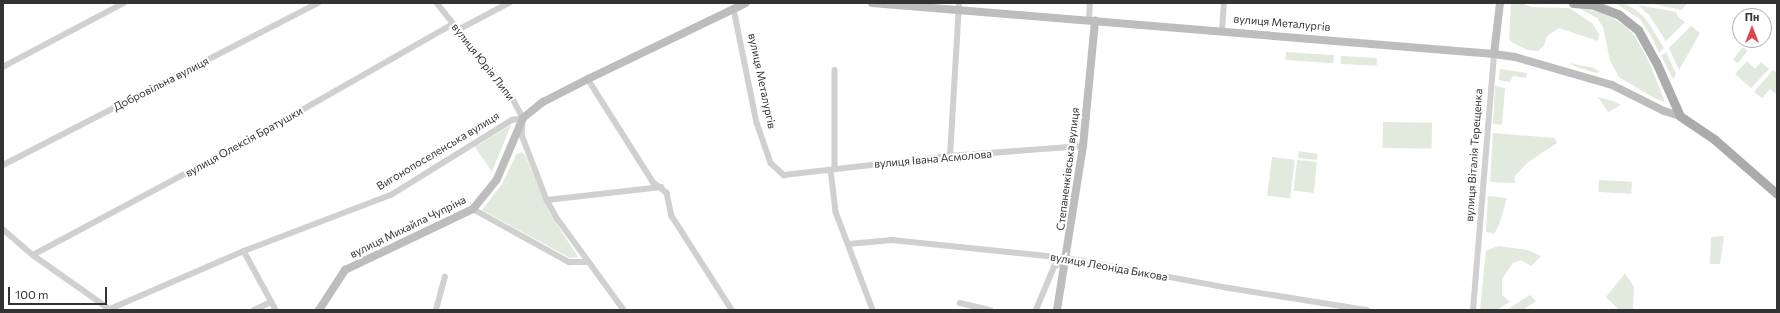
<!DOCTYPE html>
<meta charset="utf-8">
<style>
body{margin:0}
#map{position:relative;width:1780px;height:313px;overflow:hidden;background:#fff;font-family:Commissioner,sans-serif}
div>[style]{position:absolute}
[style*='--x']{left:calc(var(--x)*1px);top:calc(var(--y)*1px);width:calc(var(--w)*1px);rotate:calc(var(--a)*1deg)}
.green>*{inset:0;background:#e2e9dd;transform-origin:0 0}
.minor>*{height:5.5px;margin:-2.75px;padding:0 2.75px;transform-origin:2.75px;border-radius:2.75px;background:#d0d0d0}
.secondary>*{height:8px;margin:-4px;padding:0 4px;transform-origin:4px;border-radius:4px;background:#bdbdbd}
.primary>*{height:9px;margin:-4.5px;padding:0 4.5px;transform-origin:4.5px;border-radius:4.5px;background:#ababab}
span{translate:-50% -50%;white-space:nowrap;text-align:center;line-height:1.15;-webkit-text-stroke:4px #fff;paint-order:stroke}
.street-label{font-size:11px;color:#333}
.frame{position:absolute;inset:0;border:4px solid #333;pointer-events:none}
.north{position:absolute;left:1732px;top:8px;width:40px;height:40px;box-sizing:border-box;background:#fff;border:1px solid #adadad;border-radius:50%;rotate:0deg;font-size:11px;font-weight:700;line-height:16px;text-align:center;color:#333}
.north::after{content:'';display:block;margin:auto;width:14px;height:18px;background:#db444c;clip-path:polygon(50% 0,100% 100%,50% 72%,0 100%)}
.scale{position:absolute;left:8px;top:287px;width:99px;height:18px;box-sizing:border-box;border:2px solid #333;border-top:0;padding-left:5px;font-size:12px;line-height:14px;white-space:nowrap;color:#333;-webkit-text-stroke:3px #fff;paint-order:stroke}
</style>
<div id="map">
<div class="green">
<i style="clip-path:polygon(1511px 3px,1521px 3px,1532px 7px,1569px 8px,1592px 23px,1599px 34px,1598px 41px,1559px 28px,1547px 36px,1544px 45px,1538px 51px,1528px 50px,1513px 43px,1509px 39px)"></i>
<i style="clip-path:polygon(1615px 3px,1624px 3px,1636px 10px,1646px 19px,1664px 48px,1659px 53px,1651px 36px,1640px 19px)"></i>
<i style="clip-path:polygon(1648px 3px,1687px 3px,1682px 10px)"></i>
<i style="clip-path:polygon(1638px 5px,1676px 12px,1678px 17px,1685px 22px,1666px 41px,1649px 15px)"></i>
<i style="clip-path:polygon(1579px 8px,1600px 12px,1613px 18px,1625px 26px,1635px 36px,1650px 64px,1665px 102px,1654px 98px,1619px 77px,1610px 61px,1603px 27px,1597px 18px)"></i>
<i style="clip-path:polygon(1691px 26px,1700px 33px,1679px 70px,1669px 48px)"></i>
<i style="left:1743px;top:47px;width:6px;height:16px;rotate:39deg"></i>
<i style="left:1286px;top:52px;width:48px;height:8px;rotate:4deg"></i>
<i style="clip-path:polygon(1666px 52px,1676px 74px,1673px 79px,1661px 56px)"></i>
<i style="left:1341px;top:56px;width:36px;height:8px;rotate:3deg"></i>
<i style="clip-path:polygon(1747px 61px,1755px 69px,1761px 62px,1769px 69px,1751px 88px,1735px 74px)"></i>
<i style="clip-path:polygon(1570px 63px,1594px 68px,1600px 72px,1597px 73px,1576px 67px)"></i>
<i style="clip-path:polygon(1500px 69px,1527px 73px,1526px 78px,1513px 76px,1510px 82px,1499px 80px)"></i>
<i style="clip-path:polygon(1773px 70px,1777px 73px,1777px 94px,1770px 89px,1762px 98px,1754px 92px)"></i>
<i style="clip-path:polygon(1495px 86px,1505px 88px,1502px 125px,1493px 124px)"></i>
<i style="clip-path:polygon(1598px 97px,1612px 101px,1621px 105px,1608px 112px)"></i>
<i style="left:1383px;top:122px;width:49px;height:26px;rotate:1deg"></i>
<i style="clip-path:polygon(511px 125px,492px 172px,475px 147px)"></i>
<i style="clip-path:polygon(1493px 133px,1555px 138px,1557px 143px,1527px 163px,1515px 176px,1515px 183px,1490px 182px)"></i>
<i style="clip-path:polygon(1299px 151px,1318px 154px,1317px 160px,1298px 158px)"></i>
<i style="clip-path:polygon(521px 152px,525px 155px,549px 212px,578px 257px,570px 258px,482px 210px,502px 184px,516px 155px)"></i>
<i style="left:1272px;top:157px;width:23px;height:39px;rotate:7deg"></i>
<i style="left:1297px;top:160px;width:20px;height:31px;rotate:6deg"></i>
<i style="left:1599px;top:180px;width:33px;height:12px;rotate:3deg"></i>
<i style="clip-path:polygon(1488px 196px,1507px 198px,1499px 225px,1494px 234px,1486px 232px)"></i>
<i style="clip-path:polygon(1724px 236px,1720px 264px,1710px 264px,1711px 237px)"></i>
<i style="clip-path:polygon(1498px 246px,1527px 250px,1541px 256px,1531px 266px,1521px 260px,1513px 263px,1502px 279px,1502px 295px,1510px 302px,1496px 310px,1480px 310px,1486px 251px)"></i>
<i style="clip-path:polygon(1625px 273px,1634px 287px,1633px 310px,1619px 310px,1606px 297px)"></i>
<i style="clip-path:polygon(1530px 295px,1536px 301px,1523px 310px,1506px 310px)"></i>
</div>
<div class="minor">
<i style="--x:437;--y:3;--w:120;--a:51.4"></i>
<i style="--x:512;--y:97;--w:24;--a:62"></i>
<i style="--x:523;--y:118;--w:17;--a:93"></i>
<i style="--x:522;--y:135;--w:70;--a:69"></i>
<i style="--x:547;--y:200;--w:21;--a:61"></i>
<i style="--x:557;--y:218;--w:114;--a:53.9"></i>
<i style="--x:734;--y:9;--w:116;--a:78.6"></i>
<i style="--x:757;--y:123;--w:42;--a:70.7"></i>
<i style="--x:771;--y:163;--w:18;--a:43"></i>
<i style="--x:784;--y:175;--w:167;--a:-6.5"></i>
<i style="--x:950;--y:156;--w:133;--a:-4.3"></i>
<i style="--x:1089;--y:21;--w:18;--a:-87"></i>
<i style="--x:458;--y:30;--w:58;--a:-27.9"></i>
<i style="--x:1222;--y:31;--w:28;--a:-86"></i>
<i style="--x:3;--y:67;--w:137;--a:-27.9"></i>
<i style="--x:835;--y:70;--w:98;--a:90"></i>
<i style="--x:588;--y:79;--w:122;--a:57.7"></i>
<i style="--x:653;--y:182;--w:18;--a:38"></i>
<i style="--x:667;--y:193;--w:24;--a:78"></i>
<i style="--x:672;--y:216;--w:112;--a:57.4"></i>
<i style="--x:950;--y:156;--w:153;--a:-86.6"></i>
<i style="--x:3;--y:165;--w:354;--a:-27.2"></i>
<i style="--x:831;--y:170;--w:42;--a:83.2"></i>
<i style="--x:836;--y:212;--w:105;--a:69.3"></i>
<i style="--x:547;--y:200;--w:115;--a:-6.5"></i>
<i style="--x:473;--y:209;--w:110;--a:28.9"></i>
<i style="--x:569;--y:262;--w:19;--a:0"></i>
<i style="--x:3;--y:229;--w:40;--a:41"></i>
<i style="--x:33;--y:255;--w:95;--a:35.2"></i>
<i style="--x:849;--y:244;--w:43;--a:-5.3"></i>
<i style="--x:892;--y:240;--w:176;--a:5.9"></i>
<i style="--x:1067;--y:258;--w:165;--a:10.5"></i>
<i style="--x:1229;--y:288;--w:140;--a:9.1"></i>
<i style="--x:244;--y:251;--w:67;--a:61.5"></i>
<i style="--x:33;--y:255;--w:276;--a:-28.1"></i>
<i style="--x:276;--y:125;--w:204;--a:-29.7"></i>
<i style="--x:960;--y:303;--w:31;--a:13"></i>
<i style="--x:110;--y:309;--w:146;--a:-23.4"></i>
<i style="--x:244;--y:251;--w:157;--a:-20.9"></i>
<i style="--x:391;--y:195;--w:142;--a:-31.8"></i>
<i style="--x:512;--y:120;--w:11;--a:-10"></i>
<i style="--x:254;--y:310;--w:19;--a:-25"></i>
<i style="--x:436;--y:310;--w:34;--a:-75"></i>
<i style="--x:1036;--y:310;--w:47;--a:-67.3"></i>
<i style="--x:1054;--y:267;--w:16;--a:-35"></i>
<i style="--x:1473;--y:310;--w:257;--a:-85.3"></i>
</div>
<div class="secondary">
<i style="--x:872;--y:3;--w:624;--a:4.69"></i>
<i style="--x:1494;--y:54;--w:21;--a:8"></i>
<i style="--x:1515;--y:57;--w:101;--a:16.1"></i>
<i style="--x:1612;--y:85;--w:58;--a:26.6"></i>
<i style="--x:1664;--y:111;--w:17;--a:17"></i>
<i style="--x:1494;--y:54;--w:51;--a:-83.3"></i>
<i style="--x:319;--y:310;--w:48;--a:-57"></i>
<i style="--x:345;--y:270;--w:142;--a:-25.5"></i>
<i style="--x:473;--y:209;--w:38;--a:-51"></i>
<i style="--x:497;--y:179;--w:66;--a:-66.9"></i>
<i style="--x:523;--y:118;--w:26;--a:-39"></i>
<i style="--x:543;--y:102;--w:51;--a:-27.1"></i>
<i style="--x:588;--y:79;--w:175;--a:-25.7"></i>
<i style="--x:1057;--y:310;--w:166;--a:-81"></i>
<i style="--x:1083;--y:146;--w:126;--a:-84.5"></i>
</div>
<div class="primary">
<i style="--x:1573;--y:3;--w:21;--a:5"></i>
<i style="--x:1594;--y:5;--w:26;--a:21"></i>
<i style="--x:1618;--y:14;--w:26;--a:39"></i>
<i style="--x:1638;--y:30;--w:37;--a:61"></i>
<i style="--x:1656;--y:62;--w:59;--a:66"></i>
<i style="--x:1680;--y:116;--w:41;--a:34.1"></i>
<i style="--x:1714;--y:139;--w:84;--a:41.1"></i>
</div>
<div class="street-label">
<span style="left:1282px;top:23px;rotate:5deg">вулиця Металургів</span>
<span style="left:483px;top:62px;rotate:52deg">вулиця Юрія Липи</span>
<span style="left:762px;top:81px;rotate:78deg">вулиця Металургів</span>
<span style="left:161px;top:84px;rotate:-27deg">Добровільна вулиця</span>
<span style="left:244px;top:142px;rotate:-29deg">вулиця Олексія Братушки</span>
<span style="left:438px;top:151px;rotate:-31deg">Вигонопоселенська вулиця</span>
<span style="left:1474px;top:155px;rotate:-86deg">вулиця Віталія Терещенка</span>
<span style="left:933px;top:159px;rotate:-5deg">вулиця Івана Асмолова</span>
<span style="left:1068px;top:169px;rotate:-83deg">Степаненківська вулиця</span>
<span style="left:408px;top:227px;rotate:-26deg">вулиця Михайла Чупріна</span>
<span style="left:1109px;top:267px;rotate:10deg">вулиця Леоніда Бикова</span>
</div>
<div class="frame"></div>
<div class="north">Пн</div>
<div class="scale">100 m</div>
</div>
